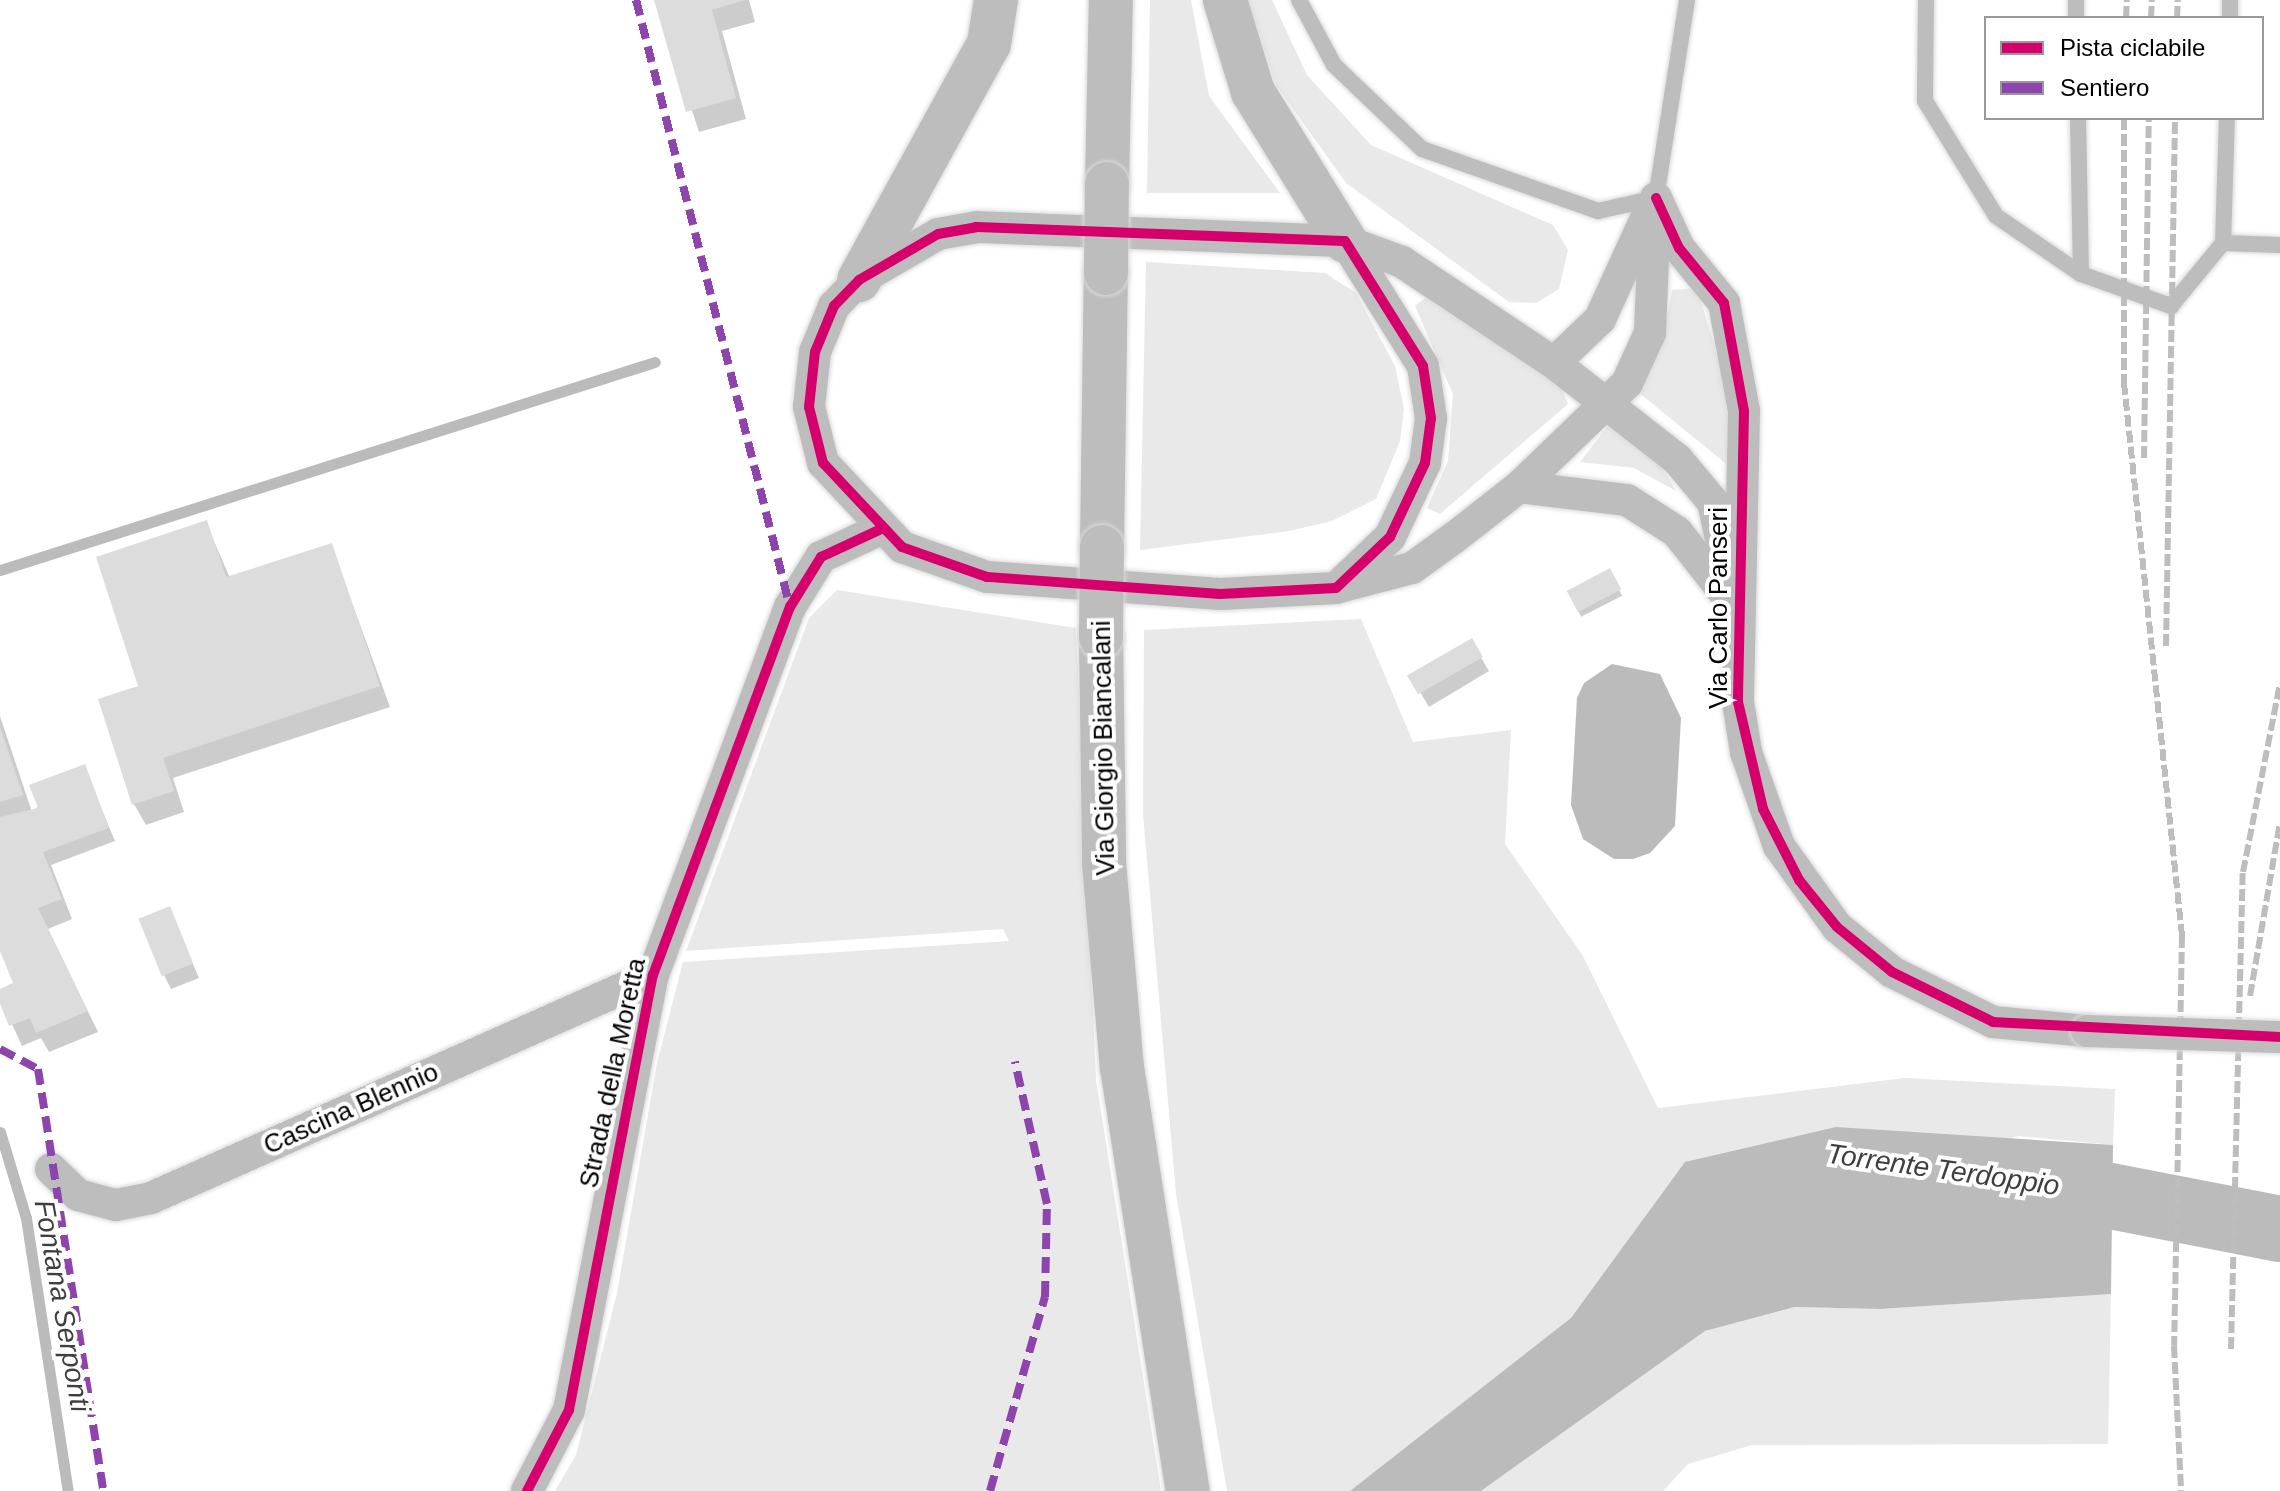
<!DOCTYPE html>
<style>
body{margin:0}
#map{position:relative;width:2280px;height:1491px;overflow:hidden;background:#fff;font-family:Helvetica,sans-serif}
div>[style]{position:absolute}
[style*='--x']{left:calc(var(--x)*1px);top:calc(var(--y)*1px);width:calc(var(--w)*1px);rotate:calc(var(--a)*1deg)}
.green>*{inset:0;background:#e9e9e9}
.water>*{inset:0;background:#bbb}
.shadow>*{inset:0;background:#0003;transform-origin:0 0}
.stream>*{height:11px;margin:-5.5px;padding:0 5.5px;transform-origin:5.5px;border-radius:5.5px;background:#bbb}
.river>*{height:66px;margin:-33px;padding:0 33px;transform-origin:33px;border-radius:33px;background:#bbb}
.building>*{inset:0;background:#dcdcdc;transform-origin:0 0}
.roads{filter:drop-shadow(0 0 2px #dbdbdb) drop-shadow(0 0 2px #dbdbdb)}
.service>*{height:16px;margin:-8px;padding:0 8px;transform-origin:8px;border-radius:8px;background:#bdbdbd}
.minor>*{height:32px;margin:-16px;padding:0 16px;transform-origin:16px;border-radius:16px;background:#bdbdbd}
.primary>*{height:44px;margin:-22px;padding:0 22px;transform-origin:22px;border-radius:22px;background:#bdbdbd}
.rail>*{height:6px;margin-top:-3px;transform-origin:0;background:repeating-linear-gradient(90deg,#bdbdbd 0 12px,transparent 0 16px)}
.bridges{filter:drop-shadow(0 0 2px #dbdbdb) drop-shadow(0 0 2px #dbdbdb)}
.minor-bridge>*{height:32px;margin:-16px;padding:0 16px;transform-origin:16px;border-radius:16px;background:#bdbdbd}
.primary-bridge>*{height:44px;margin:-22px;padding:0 22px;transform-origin:22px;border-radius:22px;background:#bdbdbd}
.quiet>*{height:8px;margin-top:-4px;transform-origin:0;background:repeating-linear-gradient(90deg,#8e44ad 0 16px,transparent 0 24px)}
.cycleway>*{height:10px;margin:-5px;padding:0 5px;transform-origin:5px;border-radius:5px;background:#d6006c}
span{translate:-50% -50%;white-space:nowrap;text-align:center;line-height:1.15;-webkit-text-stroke:8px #fff;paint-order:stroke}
.street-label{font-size:26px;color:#000}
.water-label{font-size:28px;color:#3f3f3f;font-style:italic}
.legend{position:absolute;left:1984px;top:16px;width:280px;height:104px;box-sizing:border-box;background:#fff;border:2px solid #999;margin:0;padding:10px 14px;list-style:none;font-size:24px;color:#000}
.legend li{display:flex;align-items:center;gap:16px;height:40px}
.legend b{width:40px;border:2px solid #999}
</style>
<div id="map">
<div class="green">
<i style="clip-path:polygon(1150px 0,1191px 0,1209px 96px,1280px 193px,1147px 193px)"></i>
<i style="clip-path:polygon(1248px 0,1272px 0,1307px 75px,1371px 145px,1553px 225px,1568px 250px,1559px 289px,1536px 303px,1509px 302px,1346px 183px,1276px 85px)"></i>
<i style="clip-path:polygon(1146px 262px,1325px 273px,1356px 293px,1395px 366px,1404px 409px,1400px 441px,1376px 499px,1332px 521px,1289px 531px,1140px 550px)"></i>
<i style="clip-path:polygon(1697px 288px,1727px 387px,1729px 466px,1638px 392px,1661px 349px,1672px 290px)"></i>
<i style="clip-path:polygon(1425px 298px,1561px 386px,1568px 404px,1440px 514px,1427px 508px,1448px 461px,1453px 394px,1415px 306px)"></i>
<i style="clip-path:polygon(1610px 423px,1660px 463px,1676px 491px,1634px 468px,1580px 462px)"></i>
<i style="clip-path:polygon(837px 590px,1076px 628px,1096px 1080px,1161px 1491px,555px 1491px,576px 1455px,617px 1293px,657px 1063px,683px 962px,1009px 941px,1003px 929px,686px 951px,809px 618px)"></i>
<i style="clip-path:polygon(1361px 619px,1413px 742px,1511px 730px,1505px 844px,1583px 956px,1658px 1108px,1905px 1078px,2115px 1089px,2113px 1145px,2019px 1136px,1625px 1250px,1571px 1318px,1500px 1380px,1350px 1491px,1227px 1491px,1176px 1194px,1143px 814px,1144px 630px)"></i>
<i style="clip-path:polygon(2111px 1294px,2108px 1444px,1752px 1445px,1688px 1464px,1663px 1491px,1481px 1491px,1705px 1331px,1796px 1307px,1880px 1309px)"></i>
</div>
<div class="water">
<i style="clip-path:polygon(1612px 664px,1660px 674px,1681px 718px,1675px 826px,1650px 853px,1633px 859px,1614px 859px,1583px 839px,1571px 805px,1577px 698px,1584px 683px)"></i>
<i style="clip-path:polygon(1836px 1127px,2113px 1145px,2111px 1294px,1880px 1309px,1795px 1307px,1705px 1331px,1481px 1491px,1350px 1491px,1571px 1318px,1685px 1162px)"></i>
</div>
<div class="shadow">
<i style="clip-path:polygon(656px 0,749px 0,755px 22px,722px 31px,746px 119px,699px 132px)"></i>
<i style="clip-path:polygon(206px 523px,230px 578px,331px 545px,390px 707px,173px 778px,184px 812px,146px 825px,134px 804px,141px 687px)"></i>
<i style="left:1609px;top:570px;width:29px;height:46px;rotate:63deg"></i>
<i style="left:1471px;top:641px;width:35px;height:70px;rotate:59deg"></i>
<i style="clip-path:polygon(0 716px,32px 812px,84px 767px,115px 841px,51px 865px,72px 919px,48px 929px,98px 1032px,49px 1052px,41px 1038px,22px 1046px,0 998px,15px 984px,0 946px)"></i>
<i style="clip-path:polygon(169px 908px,199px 978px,171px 989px,164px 975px)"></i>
</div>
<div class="stream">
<i style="--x:0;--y:570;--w:687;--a:-17.62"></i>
<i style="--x:0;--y:1132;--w:90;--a:73.2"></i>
<i style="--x:26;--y:1218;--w:276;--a:81.3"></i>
</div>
<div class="river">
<i style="--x:2023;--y:1179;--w:262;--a:11"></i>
</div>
<div class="building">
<i style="clip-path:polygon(654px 0,745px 0,712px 10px,736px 98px,686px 112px)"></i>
<i style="clip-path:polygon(207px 520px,226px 577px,332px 543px,380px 686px,163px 758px,174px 791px,132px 805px,98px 699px,138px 686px,96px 557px)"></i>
<i style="left:1610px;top:568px;width:24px;height:49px;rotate:62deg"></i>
<i style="left:1472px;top:638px;width:22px;height:75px;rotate:60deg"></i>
<i style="clip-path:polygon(0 727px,23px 795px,0 802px)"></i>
<i style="clip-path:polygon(85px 764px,109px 828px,43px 852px,62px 899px,38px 908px,88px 1011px,36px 1033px,30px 1018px,9px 1026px,0 1004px,0 989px,13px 983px,0 951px,0 817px,38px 808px,29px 785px)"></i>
<i style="left:170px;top:906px;width:62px;height:34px;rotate:68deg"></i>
</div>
<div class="roads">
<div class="service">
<i style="--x:1299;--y:0;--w:74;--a:61.7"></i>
<i style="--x:1334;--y:65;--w:122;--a:43.7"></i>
<i style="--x:1422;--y:149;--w:187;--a:19.4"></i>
<i style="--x:1598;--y:211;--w:59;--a:-12.6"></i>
<i style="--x:1656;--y:198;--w:200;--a:-81.1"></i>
<i style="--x:1926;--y:0;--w:101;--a:90.6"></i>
<i style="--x:1925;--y:101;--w:135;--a:58.3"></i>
<i style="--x:1996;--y:216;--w:103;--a:34.3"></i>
<i style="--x:2081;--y:274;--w:96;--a:19.6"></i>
<i style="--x:2171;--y:306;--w:82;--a:-50.5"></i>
<i style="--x:2223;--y:243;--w:57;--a:2"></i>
<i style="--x:2076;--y:0;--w:18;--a:90"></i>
<i style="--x:2230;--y:18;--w:18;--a:-90"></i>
<i style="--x:2078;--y:118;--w:156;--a:88.9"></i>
<i style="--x:2223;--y:243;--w:125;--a:-88.2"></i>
</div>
<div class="minor">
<i style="--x:1656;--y:198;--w:55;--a:65.3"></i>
<i style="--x:1679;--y:248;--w:71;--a:50.7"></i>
<i style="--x:1724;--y:303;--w:110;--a:79.5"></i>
<i style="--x:1744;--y:411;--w:291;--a:91.2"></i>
<i style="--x:1738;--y:702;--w:51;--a:80.9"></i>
<i style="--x:1746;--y:752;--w:100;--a:70.7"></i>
<i style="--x:1779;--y:846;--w:100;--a:54.4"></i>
<i style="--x:1837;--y:927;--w:71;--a:39.3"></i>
<i style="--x:1892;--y:972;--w:113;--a:26.3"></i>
<i style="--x:1993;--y:1022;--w:94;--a:5.5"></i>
<i style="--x:976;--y:227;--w:369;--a:2.2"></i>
<i style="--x:1345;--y:241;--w:147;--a:58"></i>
<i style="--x:1423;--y:366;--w:53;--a:81.3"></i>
<i style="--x:1431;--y:418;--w:45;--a:97.6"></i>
<i style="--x:1425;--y:463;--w:82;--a:115.3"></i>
<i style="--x:1390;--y:537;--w:74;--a:136.6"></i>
<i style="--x:1336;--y:588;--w:116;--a:177"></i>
<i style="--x:1220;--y:594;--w:234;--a:-175.8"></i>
<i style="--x:987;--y:577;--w:90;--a:-160.6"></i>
<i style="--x:902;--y:547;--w:115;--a:-133.2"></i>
<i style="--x:823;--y:463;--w:58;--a:-104"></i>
<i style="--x:809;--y:407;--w:55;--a:-83.8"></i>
<i style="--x:815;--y:352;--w:50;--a:-67.6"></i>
<i style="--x:834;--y:306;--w:36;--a:-46"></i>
<i style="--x:859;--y:280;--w:91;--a:-30.2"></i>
<i style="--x:938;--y:234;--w:39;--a:-10"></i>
<i style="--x:1345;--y:241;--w:61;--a:20.2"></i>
<i style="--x:1402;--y:262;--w:182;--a:33.6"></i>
<i style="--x:1554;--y:363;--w:156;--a:38"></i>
<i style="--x:1677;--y:459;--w:56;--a:50.1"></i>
<i style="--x:1713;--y:502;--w:66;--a:77.8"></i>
<i style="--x:1554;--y:363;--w:64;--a:-43.7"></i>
<i style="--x:1600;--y:319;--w:118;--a:-65.4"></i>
<i style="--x:1519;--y:487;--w:109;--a:6.9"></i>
<i style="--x:1627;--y:500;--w:59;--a:32.6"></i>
<i style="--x:1677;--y:532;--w:78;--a:51.8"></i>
<i style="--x:1339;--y:587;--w:75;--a:-14.6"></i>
<i style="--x:1412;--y:568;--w:53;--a:-35.8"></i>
<i style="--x:1455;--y:537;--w:81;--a:-38"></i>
<i style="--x:1519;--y:487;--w:150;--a:-43.9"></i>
<i style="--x:1627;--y:383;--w:55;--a:-65.3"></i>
<i style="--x:1650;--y:333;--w:127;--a:-87.7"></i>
<i style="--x:51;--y:1169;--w:37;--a:44"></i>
<i style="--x:78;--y:1195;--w:39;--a:15"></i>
<i style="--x:116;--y:1205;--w:36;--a:-11"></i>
<i style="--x:151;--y:1198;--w:549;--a:-23.95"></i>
<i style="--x:527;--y:1491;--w:91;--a:-62.6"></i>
<i style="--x:569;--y:1410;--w:443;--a:-79.1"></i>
<i style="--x:653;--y:975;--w:393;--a:-69.6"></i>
<i style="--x:790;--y:607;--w:59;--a:-58.2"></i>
<i style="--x:821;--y:557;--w:66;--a:-25"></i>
</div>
<div class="primary">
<i style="--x:1225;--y:0;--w:96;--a:73.1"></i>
<i style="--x:1253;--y:92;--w:175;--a:58.3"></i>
<i style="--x:1107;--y:184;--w:184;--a:-88.8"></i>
<i style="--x:859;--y:280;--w:269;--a:-61.2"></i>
<i style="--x:989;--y:44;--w:45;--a:-81"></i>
<i style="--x:1102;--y:547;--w:274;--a:-89.2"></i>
<i style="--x:1101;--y:637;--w:226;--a:89.2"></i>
<i style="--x:1104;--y:863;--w:205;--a:85"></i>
<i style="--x:1122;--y:1067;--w:429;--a:81.2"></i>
</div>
</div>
<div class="rail">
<i style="--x:2126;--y:18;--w:18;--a:-87"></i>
<i style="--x:2151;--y:18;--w:18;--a:-87"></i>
<i style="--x:2177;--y:18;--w:18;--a:-87"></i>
<i style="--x:2124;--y:118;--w:265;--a:90"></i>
<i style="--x:2124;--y:383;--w:556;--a:84.01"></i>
<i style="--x:2182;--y:936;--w:410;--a:91.1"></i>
<i style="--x:2174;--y:1346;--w:145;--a:87.2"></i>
<i style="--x:2144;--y:458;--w:340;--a:-89.2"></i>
<i style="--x:2166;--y:646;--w:528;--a:-89.02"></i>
<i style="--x:2250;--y:996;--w:176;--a:-80.2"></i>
<i style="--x:2231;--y:1349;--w:477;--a:-88.6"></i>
<i style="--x:2243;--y:872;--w:192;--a:-78.9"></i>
</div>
<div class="bridges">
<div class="minor-bridge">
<i style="--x:2087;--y:1031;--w:193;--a:1.8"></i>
</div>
<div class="primary-bridge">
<i style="--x:1106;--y:273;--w:89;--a:-89.4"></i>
<i style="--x:1101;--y:637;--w:90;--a:-89.4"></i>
</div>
</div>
<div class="quiet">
<i style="--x:636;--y:0;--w:626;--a:75.76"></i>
<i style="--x:0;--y:1049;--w:43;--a:27.8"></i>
<i style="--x:38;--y:1069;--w:427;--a:81.2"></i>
<i style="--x:990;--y:1491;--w:202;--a:-74.2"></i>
<i style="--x:1045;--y:1297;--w:93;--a:-88.8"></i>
<i style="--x:1047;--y:1204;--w:146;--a:-102.7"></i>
</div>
<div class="cycleway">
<i style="--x:1656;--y:198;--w:55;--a:65.3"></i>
<i style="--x:1679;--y:248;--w:71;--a:50.7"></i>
<i style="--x:1724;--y:303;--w:110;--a:79.5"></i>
<i style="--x:1744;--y:411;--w:291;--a:91.2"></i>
<i style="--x:1738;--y:702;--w:110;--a:76.8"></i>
<i style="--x:1763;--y:809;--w:80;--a:63.1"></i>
<i style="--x:1799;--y:880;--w:60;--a:51"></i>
<i style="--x:1837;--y:927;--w:71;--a:39.3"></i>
<i style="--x:1892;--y:972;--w:113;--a:26.3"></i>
<i style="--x:1993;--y:1022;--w:287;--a:3"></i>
<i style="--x:976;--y:227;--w:369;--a:2.2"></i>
<i style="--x:1345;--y:241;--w:147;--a:58"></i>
<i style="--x:1423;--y:366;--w:53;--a:81.3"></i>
<i style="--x:1431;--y:418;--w:45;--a:97.6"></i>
<i style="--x:1425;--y:463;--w:82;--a:115.3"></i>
<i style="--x:1390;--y:537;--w:74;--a:136.6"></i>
<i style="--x:1336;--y:588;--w:116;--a:177"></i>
<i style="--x:1220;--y:594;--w:234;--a:-175.8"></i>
<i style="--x:987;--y:577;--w:90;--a:-160.6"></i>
<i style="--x:902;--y:547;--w:115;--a:-133.2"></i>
<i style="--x:823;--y:463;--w:58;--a:-104"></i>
<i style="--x:809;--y:407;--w:55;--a:-83.8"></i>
<i style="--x:815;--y:352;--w:50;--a:-67.6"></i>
<i style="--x:834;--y:306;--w:36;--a:-46"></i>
<i style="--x:859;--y:280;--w:91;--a:-30.2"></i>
<i style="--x:938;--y:234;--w:39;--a:-10"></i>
<i style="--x:527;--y:1491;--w:91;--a:-62.6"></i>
<i style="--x:569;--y:1410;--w:443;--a:-79.1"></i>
<i style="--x:653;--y:975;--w:393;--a:-69.6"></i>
<i style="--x:790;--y:607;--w:59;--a:-58.2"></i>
<i style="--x:821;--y:557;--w:66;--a:-25"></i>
</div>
<div class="street-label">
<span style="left:1719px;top:608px;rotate:-90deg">Via Carlo Panseri</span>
<span style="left:1104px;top:748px;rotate:-91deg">Via Giorgio Biancalani</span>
<span style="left:613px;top:1073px;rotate:-78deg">Strada della Moretta</span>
<span style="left:351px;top:1109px;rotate:-24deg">Cascina Blennio</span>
</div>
<div class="water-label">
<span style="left:1943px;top:1170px;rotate:8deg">Torrente Terdoppio</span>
<span style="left:62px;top:1306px;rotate:80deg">Fontana Serponti</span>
</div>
<ul class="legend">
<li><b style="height:10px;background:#d6006c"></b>Pista ciclabile</li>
<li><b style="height:10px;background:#8e44ad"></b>Sentiero</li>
</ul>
</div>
